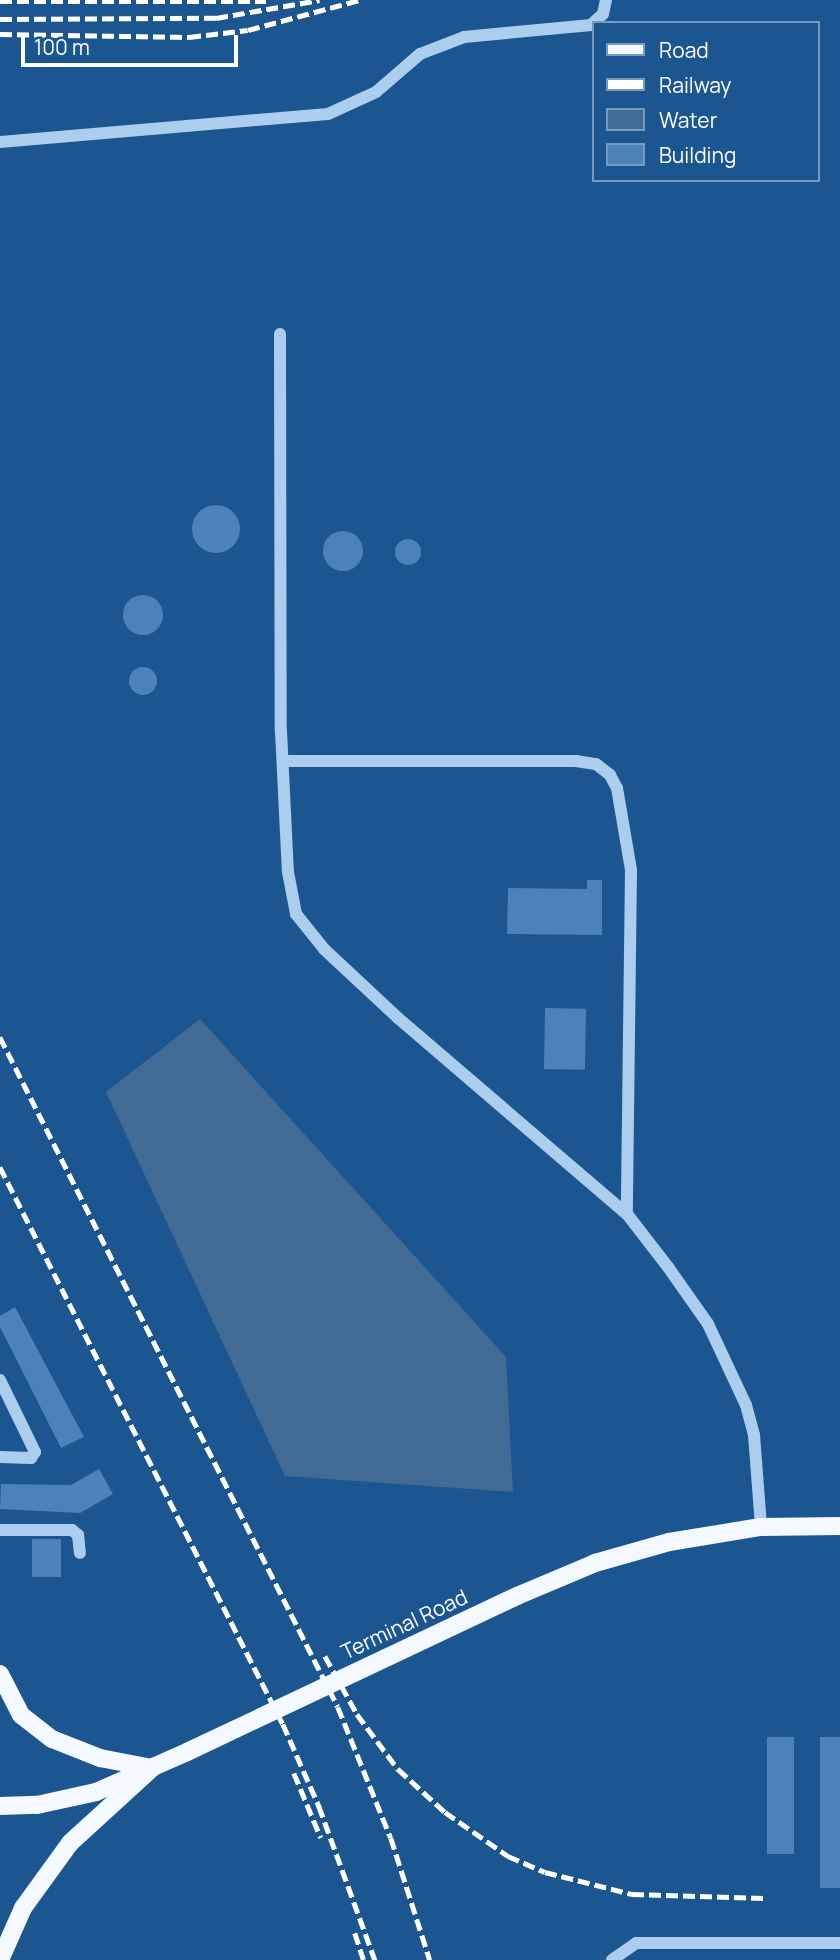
<!DOCTYPE html>
<style>
body{margin:0}
#map{position:relative;width:840px;height:1960px;overflow:hidden;background:#1c5691;font-family:Manrope,sans-serif}
div>[style]{position:absolute}
[style*='--x']{left:calc(var(--x)*1px);top:calc(var(--y)*1px);width:calc(var(--w)*1px);rotate:calc(var(--a)*1deg)}
.water>*{inset:0;background:#416b95}
.building>*{inset:0;background:#4a82ba;transform-origin:0 0}
.round{border-radius:50%}
.minor>*{height:12px;margin:-6px;padding:0 6px;transform-origin:6px;border-radius:6px;background:#acceee}
.major>*{height:18px;margin:-9px;padding:0 9px;transform-origin:9px;border-radius:9px;background:#f4f9ff}
.rail>*{height:4.5px;margin-top:-2.25px;transform-origin:0;background:repeating-linear-gradient(90deg,#fff 0 12px,transparent 0 17px)}
.major-bridge>*{height:18px;margin:-9px;padding:0 9px;transform-origin:9px;border-radius:9px;background:#f4f9ff}
span{translate:-50% -50%;white-space:nowrap;text-align:center;line-height:1.15;-webkit-text-stroke:5px #1c5691;paint-order:stroke}
.street-label{font-size:21px;color:#fff}
.legend{position:absolute;left:592px;top:21px;width:228px;height:161px;box-sizing:border-box;background:#1c5691;border:2px solid #779abd;margin:0;padding:9px 12px;list-style:none;font-size:21px;color:#fff}
.legend li{display:flex;align-items:center;gap:14px;height:35px}
.legend b{width:35px;border:2px solid #779abd}
.scale{position:absolute;left:21px;top:35px;width:217px;height:32px;box-sizing:border-box;border:4px solid #fff;border-top:0;padding-left:9px;font-size:21px;line-height:24px;white-space:nowrap;color:#fff;-webkit-text-stroke:5px #1c5691;paint-order:stroke}
</style>
<div id="map">
<div class="water">
<i style="clip-path:polygon(200px 1019px,506px 1357px,513px 1492px,285px 1476px,106px 1092px)"></i>
</div>
<div class="building">
<i class="round" style="left:192px;top:505px;width:48px;height:48px"></i>
<i class="round" style="left:323px;top:531px;width:40px;height:40px"></i>
<i class="round" style="left:395px;top:539px;width:26px;height:26px"></i>
<i class="round" style="left:123px;top:595px;width:40px;height:40px"></i>
<i class="round" style="left:129px;top:667px;width:28px;height:28px"></i>
<i style="clip-path:polygon(587px 880px,602px 880px,602px 935px,507px 934px,508px 888px,587px 889px)"></i>
<i style="left:545px;top:1008px;width:41px;height:61px;rotate:1deg"></i>
<i style="clip-path:polygon(15px 1307px,84px 1437px,61px 1448px,0 1327px,0 1316px)"></i>
<i style="clip-path:polygon(99px 1469px,113px 1494px,80px 1513px,0 1509px,1px 1484px,71px 1485px)"></i>
<i style="left:32px;top:1539px;width:29px;height:38px"></i>
<i style="left:767px;top:1737px;width:27px;height:117px"></i>
<i style="left:820px;top:1737px;width:20px;height:151px"></i>
</div>
<div class="minor">
<i style="--x:0;--y:142;--w:329;--a:-4.9"></i>
<i style="--x:328;--y:114;--w:53;--a:-24.6"></i>
<i style="--x:376;--y:92;--w:58;--a:-40.8"></i>
<i style="--x:420;--y:54;--w:47;--a:-21.1"></i>
<i style="--x:464;--y:37;--w:128;--a:-5.4"></i>
<i style="--x:591;--y:25;--w:16;--a:-43"></i>
<i style="--x:603;--y:14;--w:14;--a:-78"></i>
<i style="--x:280;--y:334;--w:397;--a:89.9"></i>
<i style="--x:281;--y:731;--w:141;--a:87.2"></i>
<i style="--x:288;--y:872;--w:43;--a:79.2"></i>
<i style="--x:296;--y:914;--w:45;--a:51.3"></i>
<i style="--x:324;--y:949;--w:101;--a:43"></i>
<i style="--x:398;--y:1018;--w:301;--a:40.6"></i>
<i style="--x:627;--y:1214;--w:67;--a:52.3"></i>
<i style="--x:668;--y:1267;--w:70;--a:54.9"></i>
<i style="--x:708;--y:1324;--w:89;--a:64.9"></i>
<i style="--x:746;--y:1405;--w:31;--a:75"></i>
<i style="--x:754;--y:1435;--w:92;--a:85.6"></i>
<i style="--x:283;--y:761;--w:293;--a:0"></i>
<i style="--x:576;--y:761;--w:20;--a:9"></i>
<i style="--x:596;--y:764;--w:18;--a:38"></i>
<i style="--x:610;--y:775;--w:15;--a:62"></i>
<i style="--x:617;--y:788;--w:83;--a:80.3"></i>
<i style="--x:631;--y:870;--w:344;--a:90.7"></i>
<i style="--x:0;--y:1380;--w:80;--a:64.1"></i>
<i style="--x:35;--y:1452;--w:7;--a:124"></i>
<i style="--x:31;--y:1458;--w:31;--a:-178"></i>
<i style="--x:0;--y:1530;--w:72;--a:0"></i>
<i style="--x:72;--y:1530;--w:8;--a:40"></i>
<i style="--x:78;--y:1535;--w:18;--a:84"></i>
<i style="--x:612;--y:1960;--w:29;--a:-35"></i>
<i style="--x:636;--y:1943;--w:204;--a:0"></i>
</div>
<div class="major">
<i style="--x:517;--y:1596;--w:85;--a:-22.9"></i>
<i style="--x:595;--y:1563;--w:77;--a:-15.8"></i>
<i style="--x:669;--y:1542;--w:93;--a:-9.3"></i>
<i style="--x:761;--y:1527;--w:79;--a:-0.7"></i>
<i style="--x:0;--y:1674;--w:46;--a:62.9"></i>
<i style="--x:21;--y:1715;--w:39;--a:38"></i>
<i style="--x:52;--y:1739;--w:52;--a:21.6"></i>
<i style="--x:100;--y:1758;--w:53;--a:10.9"></i>
<i style="--x:0;--y:1806;--w:37;--a:-2"></i>
<i style="--x:37;--y:1805;--w:60;--a:-12.4"></i>
<i style="--x:96;--y:1792;--w:99;--a:-23.7"></i>
<i style="--x:0;--y:1960;--w:57;--a:-66.1"></i>
<i style="--x:23;--y:1908;--w:80;--a:-54.1"></i>
<i style="--x:70;--y:1843;--w:111;--a:-42.4"></i>
</div>
<div class="rail">
<i style="--x:0;--y:2;--w:266;--a:0"></i>
<i style="--x:0;--y:19;--w:216;--a:-0.3"></i>
<i style="--x:216;--y:18;--w:105;--a:-9.9"></i>
<i style="--x:0;--y:34;--w:189;--a:0.9"></i>
<i style="--x:189;--y:37;--w:59;--a:-6.8"></i>
<i style="--x:248;--y:30;--w:115;--a:-15.1"></i>
<i style="--x:0;--y:1037;--w:750;--a:63.23"></i>
<i style="--x:338;--y:1707;--w:141;--a:68"></i>
<i style="--x:391;--y:1838;--w:128;--a:72.3"></i>
<i style="--x:0;--y:1167;--w:625;--a:63.07"></i>
<i style="--x:283;--y:1724;--w:90;--a:66.3"></i>
<i style="--x:319;--y:1806;--w:164;--a:70"></i>
<i style="--x:325;--y:1656;--w:66;--a:61.1"></i>
<i style="--x:357;--y:1714;--w:69;--a:53.3"></i>
<i style="--x:398;--y:1769;--w:64;--a:42.5"></i>
<i style="--x:445;--y:1812;--w:77;--a:34.9"></i>
<i style="--x:508;--y:1856;--w:40;--a:23.4"></i>
<i style="--x:545;--y:1872;--w:90;--a:14.2"></i>
<i style="--x:632;--y:1894;--w:133;--a:1.7"></i>
<i style="--x:294;--y:1773;--w:70;--a:67.4"></i>
<i style="--x:355;--y:1933;--w:28;--a:72"></i>
</div>
<div class="major-bridge">
<i style="--x:187;--y:1752;--w:365;--a:-25.3"></i>
</div>
<div class="street-label">
<span style="left:404px;top:1624px;rotate:-25deg">Terminal Road</span>
</div>
<ul class="legend">
<li><b style="height:9px;background:#f4f9ff"></b>Road</li>
<li><b style="height:9px;background:#fff"></b>Railway</li>
<li><b style="height:19px;background:#416b95"></b>Water</li>
<li><b style="height:19px;background:#4a82ba"></b>Building</li>
</ul>
<div class="scale">100 m</div>
</div>
